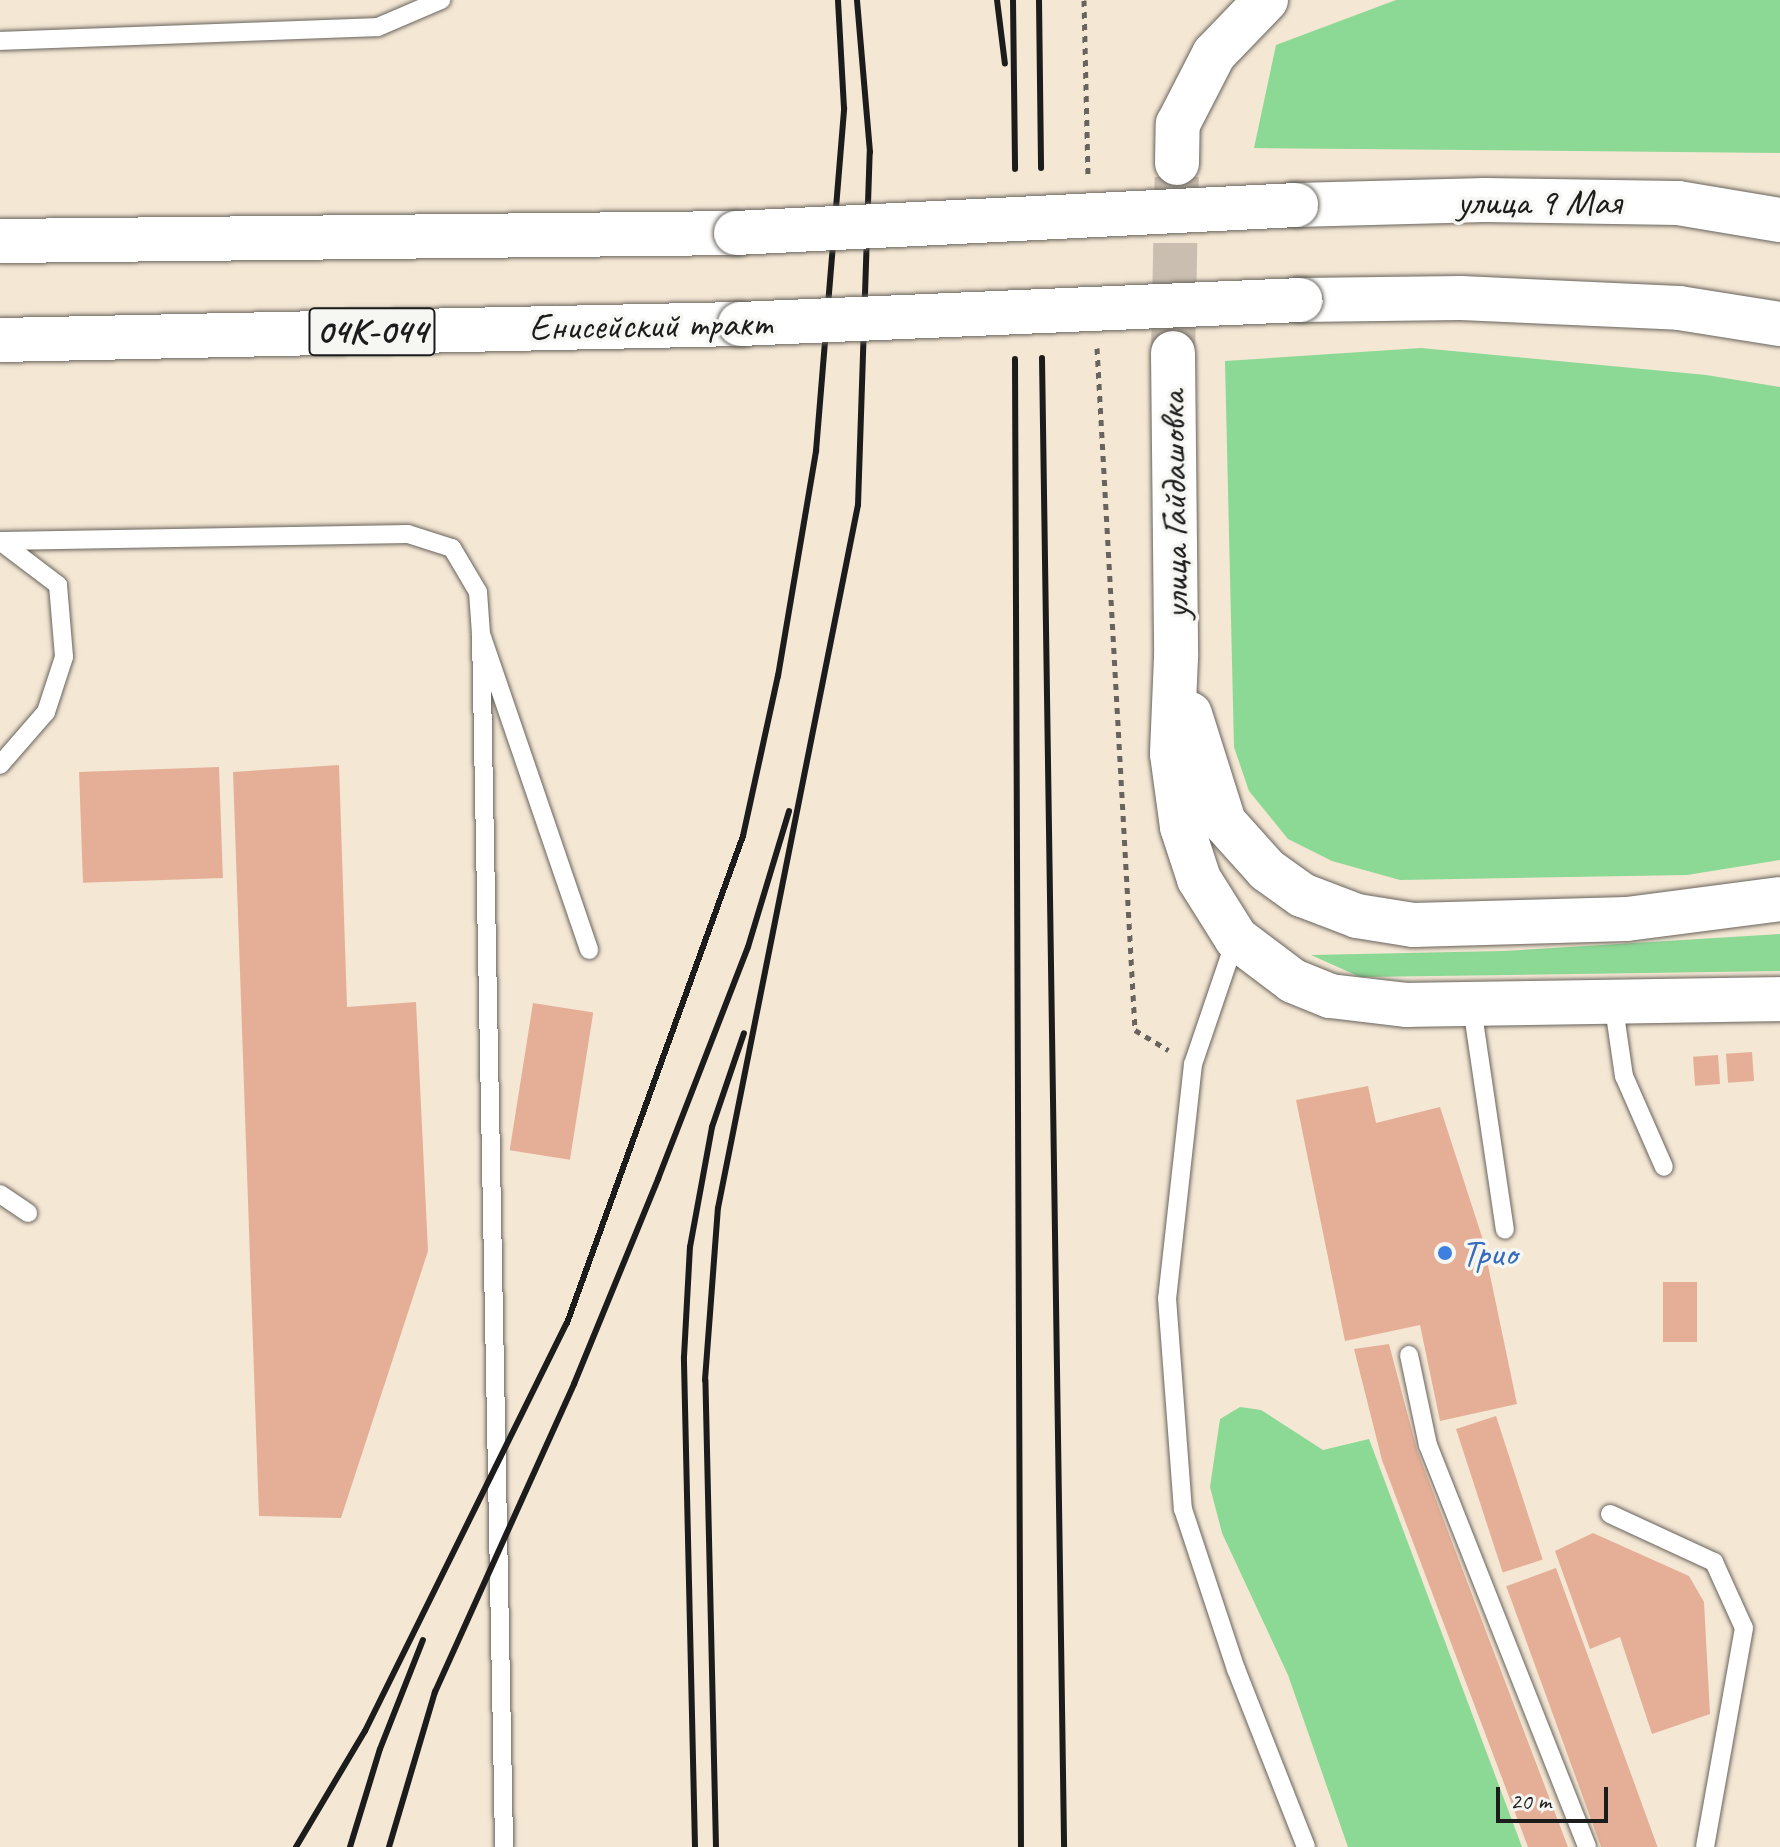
<!DOCTYPE html>
<meta charset="utf-8">
<style>
body{margin:0}
#map{position:relative;width:1780px;height:1847px;overflow:hidden;background:#f4e7d4;font-family:Caveat,sans-serif}
div>[style]{position:absolute}
[style*='--x']{left:calc(var(--x)*1px);top:calc(var(--y)*1px);width:calc(var(--w)*1px);rotate:calc(var(--a)*1deg)}
.green>*{inset:0;background:#8cd895}
.building>*{inset:0;background:#e5af97;transform-origin:0 0}
.primary-tunnel>*{height:44px;margin-top:-22px;transform-origin:0;background:repeating-linear-gradient(90deg,#c9beaf 0 44px,transparent 0 66px)}
.path>*{height:5px;margin-top:-2.5px;transform-origin:0;background:repeating-linear-gradient(90deg,#68635c 0 6px,transparent 0 12px)}
.roads{filter:drop-shadow(0 0 2px #68635c) drop-shadow(0 0 2px #68635c)}
.service>*{height:18px;margin:-9px;padding:0 9px;transform-origin:9px;border-radius:9px;background:#fff}
.primary>*{height:44px;margin:-22px;padding:0 22px;transform-origin:22px;border-radius:22px;background:#fff}
.rail>*{height:6px;margin:-3px;padding:0 3px;transform-origin:3px;border-radius:3px;background:#1c1c1c}
.bridges{filter:drop-shadow(0 0 2px #68635c) drop-shadow(0 0 2px #68635c)}
.primary-bridge>*{height:44px;margin:-22px;padding:0 22px;transform-origin:22px;border-radius:22px;background:#fff}
.dots>*{width:22px;height:22px;translate:-50% -50%;box-sizing:border-box;border:4px solid #f6f6f2;border-radius:50%}
span{translate:-50% -50%;white-space:nowrap;text-align:center;line-height:1.15;-webkit-text-stroke:7px #f6f6f2;paint-order:stroke}
.shield-label span{padding:2px 6px;background:#f6f6f2;border:2px solid;border-radius:6px;-webkit-text-stroke-width:0}
.shield-label{font-size:36px;color:#1c1c1c;font-weight:700}
.street-label{font-size:38px;color:#1c1c1c}
.shop-label{font-size:38px;color:#366cbe}
.left{translate:0 -50%;text-align:left}
.scale{position:absolute;left:1496px;top:1787px;width:112px;height:36px;box-sizing:border-box;border:4px solid #1c1c1c;border-top:0;padding-left:10px;font-size:24px;line-height:28px;white-space:nowrap;color:#1c1c1c;-webkit-text-stroke:6px #f6f6f2;paint-order:stroke}
</style>
<div id="map">
<div class="green">
<i style="clip-path:polygon(1396px 0,1780px 0,1780px 153px,1254px 148px,1276px 45px)"></i>
<i style="clip-path:polygon(1421px 348px,1706px 375px,1780px 387px,1780px 860px,1687px 875px,1400px 880px,1332px 861px,1288px 839px,1249px 791px,1234px 747px,1225px 361px)"></i>
<i style="clip-path:polygon(1780px 934px,1780px 971px,1360px 977px,1311px 955px,1504px 951px)"></i>
<i style="clip-path:polygon(1240px 1407px,1261px 1410px,1323px 1450px,1369px 1439px,1522px 1847px,1348px 1847px,1288px 1675px,1222px 1533px,1210px 1487px,1220px 1419px)"></i>
</div>
<div class="building">
<i style="clip-path:polygon(339px 765px,347px 1007px,416px 1002px,428px 1251px,341px 1518px,259px 1516px,233px 772px)"></i>
<i style="left:219px;top:767px;width:111px;height:140px;rotate:88deg"></i>
<i style="left:533px;top:1003px;width:61px;height:149px;rotate:9deg"></i>
<i style="left:1752px;top:1052px;width:29px;height:26px;rotate:86deg"></i>
<i style="left:1718px;top:1055px;width:29px;height:25px;rotate:86deg"></i>
<i style="clip-path:polygon(1368px 1086px,1376px 1123px,1440px 1107px,1482px 1237px,1517px 1404px,1440px 1421px,1420px 1325px,1345px 1341px,1296px 1100px)"></i>
<i style="left:1663px;top:1282px;width:34px;height:60px"></i>
<i style="clip-path:polygon(1389px 1344px,1417px 1450px,1568px 1847px,1528px 1847px,1382px 1460px,1354px 1349px)"></i>
<i style="left:1496px;top:1416px;width:151px;height:42px;rotate:72deg"></i>
<i style="clip-path:polygon(1593px 1533px,1689px 1576px,1704px 1602px,1710px 1714px,1652px 1734px,1620px 1637px,1590px 1649px,1555px 1551px)"></i>
<i style="left:1556px;top:1568px;width:297px;height:53px;rotate:70deg"></i>
</div>
<div class="primary-tunnel">
<i style="--x:1173;--y:353;--w:190;--a:-88.8"></i>
</div>
<div class="path">
<i style="--x:1084;--y:0;--w:174;--a:88.7"></i>
<i style="--x:1097;--y:348;--w:683;--a:86.81"></i>
<i style="--x:1135;--y:1030;--w:39;--a:31"></i>
</div>
<div class="roads">
<div class="service">
<i style="--x:0;--y:41;--w:378;--a:-2.1"></i>
<i style="--x:378;--y:27;--w:69;--a:-23.2"></i>
<i style="--x:0;--y:541;--w:73;--a:37.2"></i>
<i style="--x:58;--y:585;--w:72;--a:85.2"></i>
<i style="--x:64;--y:657;--w:58;--a:108.1"></i>
<i style="--x:46;--y:712;--w:70;--a:131"></i>
<i style="--x:1;--y:541;--w:407;--a:-1"></i>
<i style="--x:408;--y:534;--w:46;--a:17.7"></i>
<i style="--x:452;--y:548;--w:51;--a:59.4"></i>
<i style="--x:478;--y:592;--w:42;--a:85.9"></i>
<i style="--x:481;--y:634;--w:334;--a:71.1"></i>
<i style="--x:481;--y:634;--w:1213;--a:88.91"></i>
<i style="--x:1236;--y:938;--w:133;--a:108.8"></i>
<i style="--x:1193;--y:1064;--w:235;--a:96.3"></i>
<i style="--x:1167;--y:1298;--w:212;--a:85.7"></i>
<i style="--x:1183;--y:1509;--w:169;--a:71.7"></i>
<i style="--x:1236;--y:1669;--w:191;--a:68.5"></i>
<i style="--x:1613;--y:1001;--w:76;--a:81.7"></i>
<i style="--x:1624;--y:1076;--w:99;--a:66.3"></i>
<i style="--x:1472;--y:1007;--w:225;--a:81.6"></i>
<i style="--x:0;--y:1194;--w:34;--a:34"></i>
<i style="--x:1409;--y:1355;--w:92;--a:78.1"></i>
<i style="--x:1428;--y:1445;--w:432;--a:68.4"></i>
<i style="--x:1610;--y:1514;--w:115;--a:24.8"></i>
<i style="--x:1714;--y:1562;--w:72;--a:65.6"></i>
<i style="--x:1744;--y:1628;--w:222;--a:100.1"></i>
</div>
<div class="primary">
<i style="--x:1177;--y:163;--w:39;--a:-89"></i>
<i style="--x:1178;--y:124;--w:79;--a:-62.8"></i>
<i style="--x:1214;--y:54;--w:75;--a:-46.1"></i>
<i style="--x:1296;--y:205;--w:189;--a:-1.5"></i>
<i style="--x:1485;--y:200;--w:193;--a:0.9"></i>
<i style="--x:1678;--y:203;--w:103;--a:9.5"></i>
<i style="--x:0;--y:241;--w:736;--a:-0.62"></i>
<i style="--x:1300;--y:300;--w:161;--a:-0.7"></i>
<i style="--x:1461;--y:298;--w:218;--a:2.6"></i>
<i style="--x:1679;--y:308;--w:102;--a:9"></i>
<i style="--x:0;--y:340;--w:740;--a:-1.24"></i>
<i style="--x:1173;--y:353;--w:304;--a:89.4"></i>
<i style="--x:1176;--y:657;--w:97;--a:92.4"></i>
<i style="--x:1172;--y:754;--w:74;--a:82.2"></i>
<i style="--x:1182;--y:827;--w:55;--a:71.9"></i>
<i style="--x:1199;--y:879;--w:70;--a:57.9"></i>
<i style="--x:1236;--y:938;--w:71;--a:37"></i>
<i style="--x:1293;--y:981;--w:40;--a:22"></i>
<i style="--x:1330;--y:996;--w:78;--a:6.7"></i>
<i style="--x:1407;--y:1005;--w:373;--a:-0.9"></i>
<i style="--x:1190;--y:714;--w:113;--a:72.5"></i>
<i style="--x:1224;--y:822;--w:64;--a:48.1"></i>
<i style="--x:1267;--y:870;--w:43;--a:35.5"></i>
<i style="--x:1302;--y:895;--w:59;--a:20.9"></i>
<i style="--x:1357;--y:916;--w:57;--a:9.1"></i>
<i style="--x:1413;--y:925;--w:214;--a:-1.6"></i>
<i style="--x:1627;--y:919;--w:154;--a:-7.4"></i>
</div>
</div>
<div class="rail">
<i style="--x:997;--y:0;--w:64;--a:82.9"></i>
<i style="--x:1013;--y:0;--w:169;--a:89.3"></i>
<i style="--x:1039;--y:0;--w:168;--a:89.3"></i>
<i style="--x:1042;--y:358;--w:1489;--a:89.15"></i>
<i style="--x:1015;--y:359;--w:1488;--a:89.77"></i>
<i style="--x:296;--y:1847;--w:135;--a:-59.3"></i>
<i style="--x:365;--y:1731;--w:455;--a:-63.7"></i>
<i style="--x:567;--y:1323;--w:518;--a:-70.13"></i>
<i style="--x:743;--y:836;--w:164;--a:-77.7"></i>
<i style="--x:778;--y:676;--w:228;--a:-80.4"></i>
<i style="--x:816;--y:451;--w:344;--a:-85.3"></i>
<i style="--x:844;--y:108;--w:108;--a:-93.2"></i>
<i style="--x:350;--y:1847;--w:102;--a:-73"></i>
<i style="--x:380;--y:1749;--w:117;--a:-68.5"></i>
<i style="--x:389;--y:1847;--w:162;--a:-73.5"></i>
<i style="--x:435;--y:1692;--w:338;--a:-65.7"></i>
<i style="--x:574;--y:1384;--w:222;--a:-67.7"></i>
<i style="--x:658;--y:1179;--w:249;--a:-68.8"></i>
<i style="--x:748;--y:947;--w:142;--a:-73.2"></i>
<i style="--x:695;--y:1847;--w:490;--a:-91.3"></i>
<i style="--x:684;--y:1357;--w:110;--a:-86.9"></i>
<i style="--x:690;--y:1247;--w:122;--a:-79.6"></i>
<i style="--x:712;--y:1127;--w:99;--a:-71.2"></i>
<i style="--x:716;--y:1847;--w:467;--a:-91.3"></i>
<i style="--x:705;--y:1380;--w:172;--a:-85.7"></i>
<i style="--x:718;--y:1208;--w:717;--a:-78.74"></i>
<i style="--x:858;--y:505;--w:353;--a:-88.1"></i>
<i style="--x:870;--y:152;--w:153;--a:-94.9"></i>
</div>
<div class="bridges">
<div class="primary-bridge">
<i style="--x:736;--y:233;--w:561;--a:-2.86"></i>
<i style="--x:740;--y:324;--w:561;--a:-2.45"></i>
</div>
</div>
<div class="dots">
<i style="left:1445px;top:1253px;background:#3f7fe0"></i>
</div>
<div class="shield-label">
<span style="left:372px;top:332px">04К-044</span>
</div>
<div class="street-label">
<span style="left:1539px;top:202px">улица 9 Мая</span>
<span style="left:650px;top:325px;rotate:-1deg">Енисейский тракт</span>
<span style="left:1174px;top:505px;rotate:-91deg">улица Гайдашовка</span>
</div>
<div class="shop-label">
<span class="left" style="left:1461px;top:1253px">Трио</span>
</div>
<div class="scale">20 m</div>
</div>
